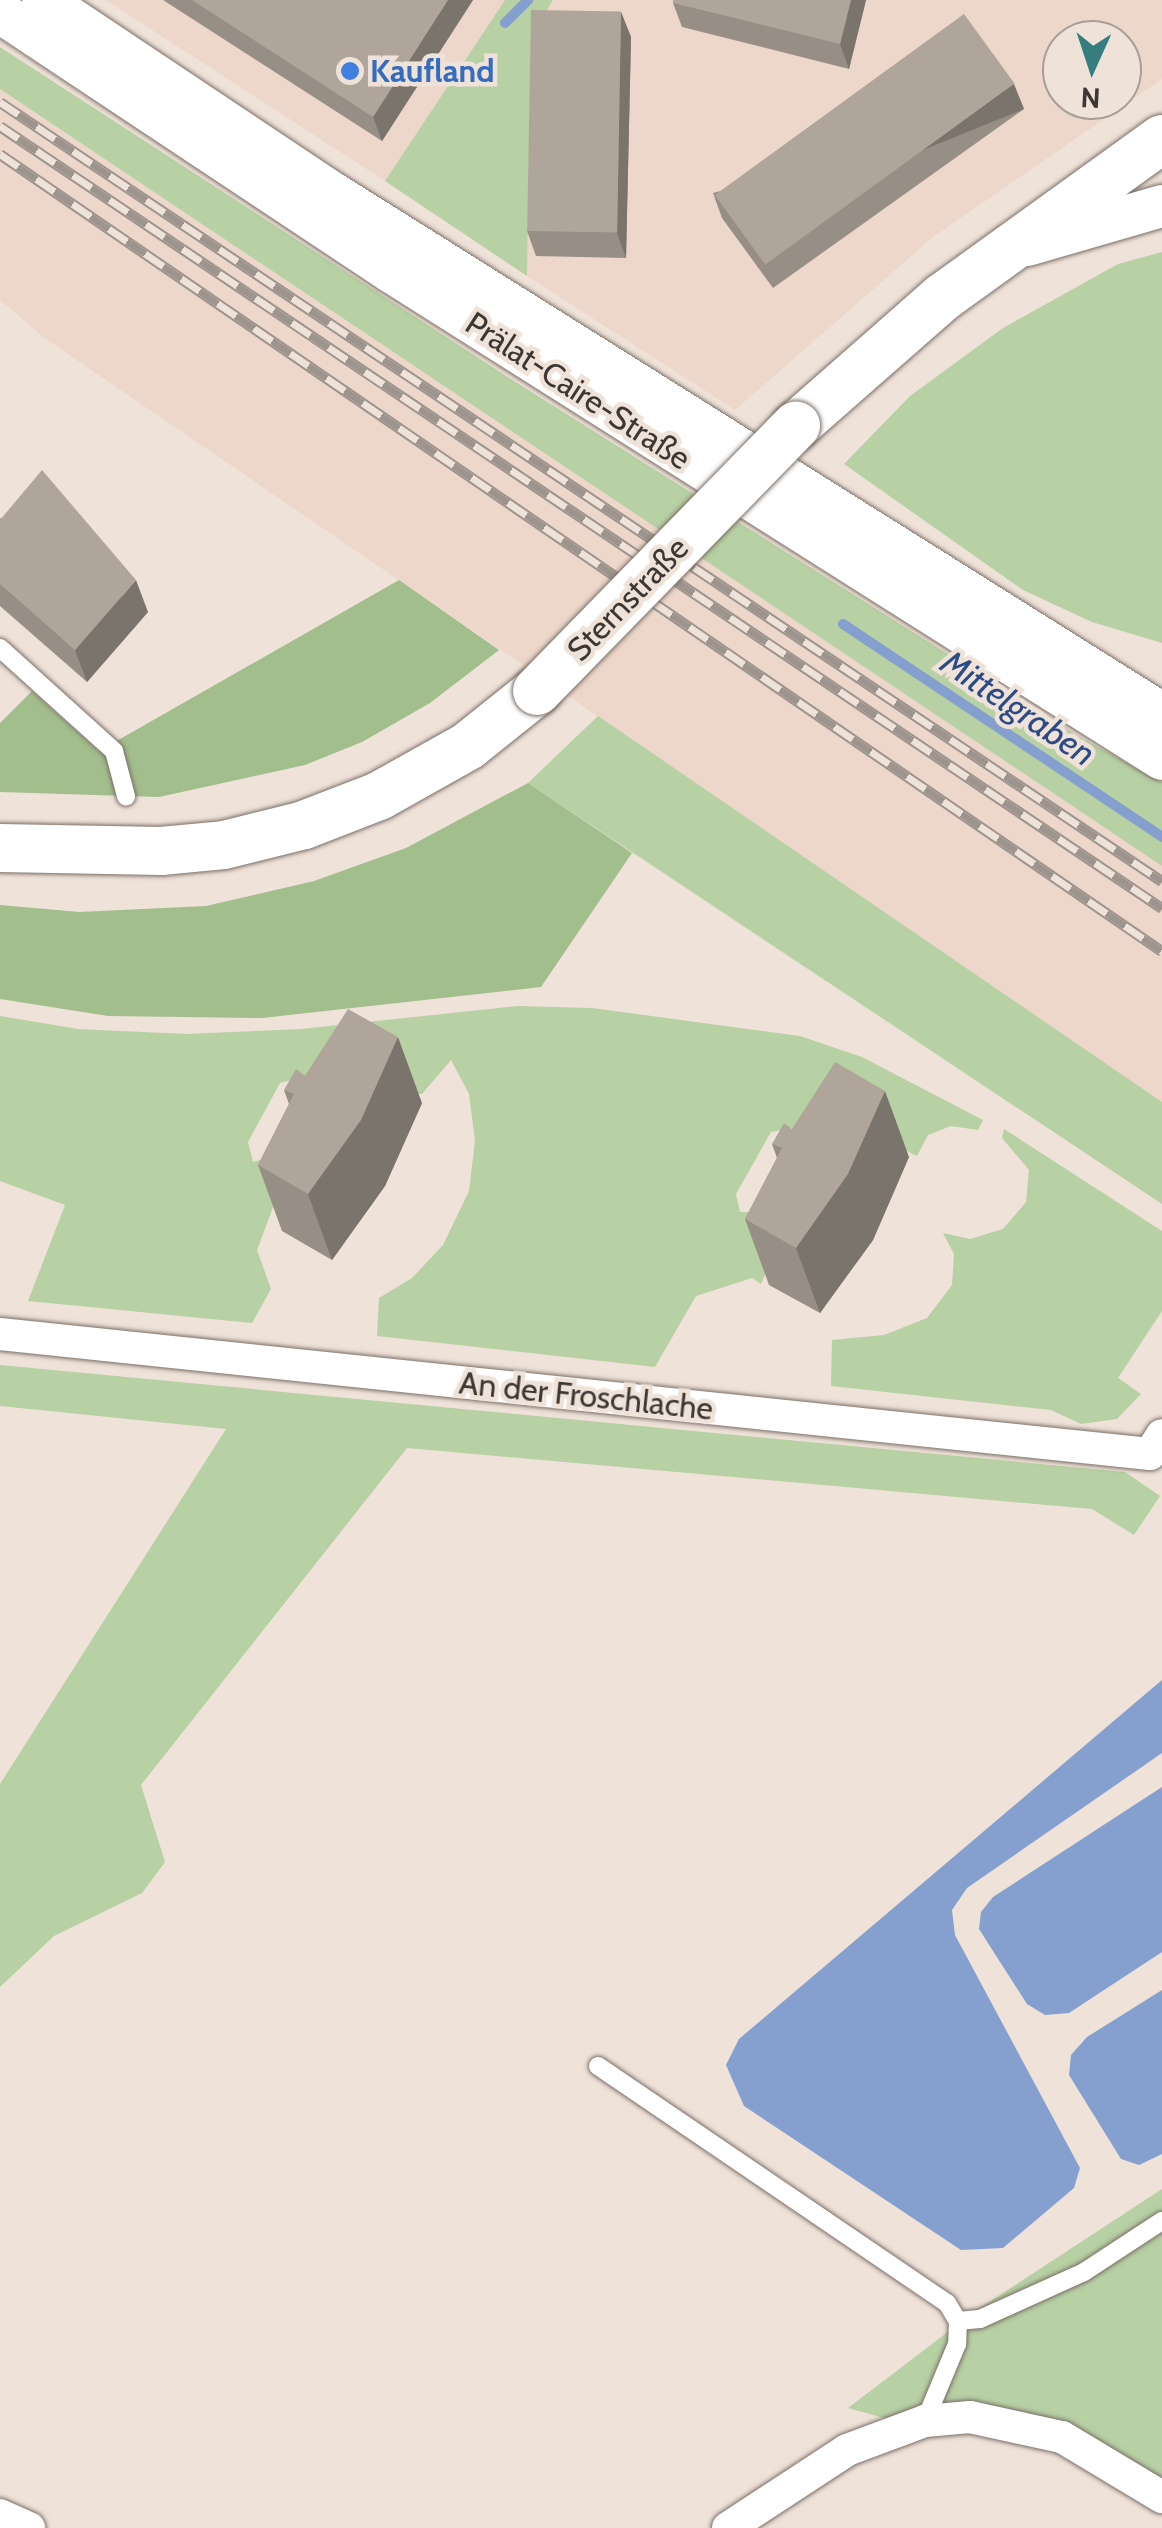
<!DOCTYPE html>
<meta charset="utf-8">
<style>
body{margin:0}
#map{position:relative;width:1162px;height:2528px;overflow:hidden;background:#efe2d9;font-family:Cabin,sans-serif}
div>[style]{position:absolute}
[style*='--x']{left:calc(var(--x)*1px);top:calc(var(--y)*1px);width:calc(var(--w)*1px);rotate:calc(var(--a)*1deg)}
.built>*{inset:0;background:#ecd7ca}
.green>*{inset:0;background:#b7d0a4}
.forest>*{inset:0;background:#a2be8c}
.water>*{inset:0;background:#859fce}
.stream>*{height:10px;margin:-5px;padding:0 5px;transform-origin:5px;border-radius:5px;background:#859fce}
.roads{filter:drop-shadow(0 0 2px #7b6f67) drop-shadow(0 0 2px #7b6f67)}
.service>*{height:18px;margin:-9px;padding:0 9px;transform-origin:9px;border-radius:9px;background:#fff}
.minor>*{height:32px;margin:-16px;padding:0 16px;transform-origin:16px;border-radius:16px;background:#fff}
.tertiary>*{height:42px;margin:-21px;padding:0 21px;transform-origin:21px;border-radius:21px;background:#fff}
.secondary>*{height:48px;margin:-24px;padding:0 24px;transform-origin:24px;border-radius:24px;background:#fff}
.rail>*{height:11px;margin-top:-5.5px;transform-origin:0;background:repeating-linear-gradient(90deg,#efe2d9 0 22px,#9e948e 0 44px);box-sizing:border-box;border-block:2px solid #9e948e}
.bridges{filter:drop-shadow(0 0 2px #7b6f67) drop-shadow(0 0 2px #7b6f67)}
.secondary-bridge>*{height:48px;margin:-24px;padding:0 24px;transform-origin:24px;border-radius:24px;background:#fff}
.wall>*{inset:0;background:#978e85}
.shaded-wall>*{inset:0;background:#7b746c;transform-origin:0 0}
.building>*{inset:0;background:#b0a59b;transform-origin:0 0}
.dots>*{width:28px;height:28px;translate:-50% -50%;box-sizing:border-box;border:5px solid #efe2d9;border-radius:50%}
span{translate:-50% -50%;white-space:nowrap;text-align:center;line-height:1.15;-webkit-text-stroke:9px #efe2d9;paint-order:stroke}
.shop-label{font-size:32px;color:#366cbe;font-weight:700}
.left{translate:0 -50%;text-align:left}
.street-label{font-size:32px;color:#3d3734}
.water-label{font-size:35px;color:#2c4b86;font-style:italic}
.north{position:absolute;left:1042px;top:20px;width:100px;height:100px;box-sizing:border-box;background:#efe2d9;border:2px solid #a89e97;border-radius:50%;rotate:183deg;font-size:28px;font-weight:700;line-height:40px;text-align:center;color:#3d3734}
.north::after{content:'';display:block;margin:auto;width:35px;height:45px;background:#357e7f;clip-path:polygon(50% 0,100% 100%,50% 72%,0 100%)}
</style>
<div id="map">
<div class="built">
<i style="clip-path:polygon(106px 0,505px 0,385px 181px)"></i>
<i style="clip-path:polygon(evenodd,553px 0,1162px 0,1162px 79px,933px 237px,735px 410px,527px 276px,531px 37px,553px 0,1062px 40px,1122px 40px,1122px 100px,1062px 100px,1062px 40px)"></i>
<i style="clip-path:polygon(0 89px,1162px 866px,1162px 1102px,46px 339px,0 300px)"></i>
</div>
<div class="green">
<i style="clip-path:polygon(505px 0,553px 0,531px 37px,527px 276px,385px 181px)"></i>
<i style="clip-path:polygon(0 47px,514px 381px,1078px 736px,1162px 782px,1162px 866px,0 89px)"></i>
<i style="clip-path:polygon(1162px 252px,1162px 643px,1092px 622px,1023px 590px,844px 464px,910px 396px,1003px 328px,1118px 264px)"></i>
<i style="clip-path:polygon(598px 716px,1162px 1102px,1162px 1204px,528px 783px)"></i>
<i style="clip-path:polygon(518px 1006px,592px 1008px,800px 1036px,862px 1057px,983px 1120px,978px 1130px,951px 1126px,928px 1135px,917px 1156px,883px 1139px,828px 1158px,792px 1128px,771px 1132px,736px 1194px,740px 1212px,793px 1212px,761px 1284px,752px 1278px,696px 1296px,655px 1367px,377px 1336px,379px 1298px,412px 1278px,443px 1245px,469px 1191px,475px 1141px,469px 1094px,451px 1060px,422px 1094px,303px 1077px,280px 1083px,248px 1142px,253px 1162px,282px 1153px,291px 1159px,257px 1250px,271px 1289px,252px 1323px,28px 1301px,65px 1205px,0 1181px,0 1016px,78px 1029px,186px 1034px,301px 1029px)"></i>
<i style="clip-path:polygon(1004px 1129px,1162px 1231px,1162px 1311px,1118px 1378px,1141px 1394px,1117px 1419px,1081px 1424px,1051px 1410px,831px 1386px,832px 1340px,884px 1335px,927px 1318px,952px 1285px,954px 1254px,943px 1233px,970px 1239px,1003px 1229px,1026px 1202px,1029px 1170px,1002px 1138px)"></i>
<i style="clip-path:polygon(0 1365px,1125px 1472px,1160px 1496px,1134px 1535px,1092px 1509px,407px 1448px,141px 1785px,165px 1862px,142px 1893px,54px 1936px,0 1987px,0 1784px,226px 1429px,0 1406px)"></i>
<i style="clip-path:polygon(1162px 2189px,1162px 2483px,1068px 2428px,888px 2419px,848px 2408px,974px 2312px)"></i>
</div>
<div class="forest">
<i style="clip-path:polygon(399px 580px,499px 650px,430px 703px,362px 742px,305px 765px,159px 797px,0 792px,0 723px,32px 691px,99px 751px)"></i>
<i style="clip-path:polygon(528px 783px,632px 853px,541px 987px,262px 1018px,108px 1016px,0 999px,0 905px,79px 912px,206px 906px,314px 881px,406px 848px)"></i>
</div>
<div class="water">
<i style="clip-path:polygon(1162px 1680px,1162px 1753px,967px 1888px,952px 1910px,955px 1935px,1080px 2168px,1074px 2188px,1003px 2248px,961px 2250px,744px 2106px,726px 2065px,739px 2039px)"></i>
<i style="clip-path:polygon(1162px 1787px,1162px 1952px,1069px 2013px,1045px 2015px,1027px 2004px,979px 1929px,981px 1912px,993px 1897px)"></i>
<i style="clip-path:polygon(1162px 1990px,1162px 2154px,1139px 2165px,1121px 2159px,1069px 2075px,1071px 2055px,1087px 2037px)"></i>
</div>
<div class="stream">
<i style="--x:505;--y:23;--w:33;--a:-45"></i>
<i style="--x:843;--y:624;--w:384;--a:33.7"></i>
</div>
<div class="roads">
<div class="service">
<i style="--x:0;--y:648;--w:154;--a:42.1"></i>
<i style="--x:114;--y:751;--w:47;--a:75.1"></i>
<i style="--x:598;--y:2066;--w:422;--a:34.2"></i>
<i style="--x:947;--y:2303;--w:21;--a:59"></i>
<i style="--x:958;--y:2321;--w:23;--a:92"></i>
<i style="--x:957;--y:2344;--w:83;--a:112.6"></i>
<i style="--x:958;--y:2321;--w:22;--a:-5"></i>
<i style="--x:980;--y:2319;--w:114;--a:-24.3"></i>
<i style="--x:1084;--y:2272;--w:93;--a:-33.2"></i>
</div>
<div class="minor">
<i style="--x:0;--y:1334;--w:1156;--a:5.96"></i>
<i style="--x:1150;--y:1454;--w:22;--a:-58"></i>
<i style="--x:0;--y:2515;--w:32;--a:24"></i>
<i style="--x:728;--y:2528;--w:142;--a:-33.2"></i>
<i style="--x:847;--y:2450;--w:83;--a:-20.4"></i>
<i style="--x:925;--y:2421;--w:45;--a:-5.1"></i>
<i style="--x:970;--y:2417;--w:94;--a:12.3"></i>
<i style="--x:1062;--y:2437;--w:117;--a:31"></i>
</div>
<div class="tertiary">
<i style="--x:43;--y:0;--w:350;--a:33.7"></i>
<i style="--x:334;--y:194;--w:978;--a:32.13"></i>
<i style="--x:0;--y:12;--w:468;--a:33.6"></i>
<i style="--x:390;--y:271;--w:913;--a:32.3"></i>
<i style="--x:1027;--y:245;--w:141;--a:-16.1"></i>
</div>
<div class="secondary">
<i style="--x:796;--y:426;--w:196;--a:-41.3"></i>
<i style="--x:943;--y:297;--w:270;--a:-35.8"></i>
<i style="--x:0;--y:848;--w:161;--a:1.1"></i>
<i style="--x:161;--y:851;--w:63;--a:-5.4"></i>
<i style="--x:224;--y:845;--w:82;--a:-14"></i>
<i style="--x:304;--y:825;--w:80;--a:-21.1"></i>
<i style="--x:379;--y:796;--w:102;--a:-29.3"></i>
<i style="--x:468;--y:746;--w:88;--a:-38.6"></i>
</div>
</div>
<div class="rail">
<i style="--x:0;--y:102;--w:1399;--a:33.84"></i>
<i style="--x:0;--y:126;--w:1401;--a:33.94"></i>
<i style="--x:0;--y:154;--w:1409;--a:34.45"></i>
</div>
<div class="bridges">
<div class="secondary-bridge">
<i style="--x:537;--y:691;--w:371;--a:-45.7"></i>
</div>
</div>
<div class="wall">
<i style="clip-path:polygon(163px 0,473px 0,382px 141px)"></i>
<i style="clip-path:polygon(673px 0,866px 0,849px 69px,682px 27px,673px 3px)"></i>
<i style="clip-path:polygon(621px 12px,631px 37px,626px 258px,536px 256px,527px 231px)"></i>
<i style="clip-path:polygon(1024px 109px,773px 288px,722px 218px,713px 193px)"></i>
<i style="clip-path:polygon(0 518px,148px 612px,87px 682px,0 606px)"></i>
<i style="clip-path:polygon(284px 1090px,422px 1103px,385px 1186px,332px 1260px,282px 1231px,258px 1165px,289px 1104px)"></i>
<i style="clip-path:polygon(792px 1129px,909px 1157px,873px 1240px,820px 1313px,769px 1285px,745px 1219px,777px 1158px,772px 1144px)"></i>
</div>
<div class="shaded-wall">
<i style="clip-path:polygon(448px 0,473px 0,382px 141px,373px 117px)"></i>
<i style="clip-path:polygon(851px 0,866px 0,849px 69px,840px 44px)"></i>
<i style="clip-path:polygon(621px 12px,631px 37px,626px 258px,617px 233px)"></i>
<i style="left:1014px;top:84px;width:27px;height:308px;rotate:68deg"></i>
<i style="clip-path:polygon(136px 580px,148px 612px,87px 682px,75px 650px)"></i>
<i style="clip-path:polygon(398px 1037px,422px 1103px,385px 1186px,332px 1260px,308px 1194px)"></i>
<i style="clip-path:polygon(885px 1091px,909px 1157px,873px 1240px,820px 1313px,796px 1248px)"></i>
</div>
<div class="building">
<i style="clip-path:polygon(192px 0,448px 0,373px 117px)"></i>
<i style="clip-path:polygon(673px 0,851px 0,840px 44px,673px 3px)"></i>
<i style="left:531px;top:10px;width:90px;height:221px;rotate:1deg"></i>
<i style="left:964px;top:14px;width:86px;height:308px;rotate:54deg"></i>
<i style="clip-path:polygon(42px 470px,136px 580px,75px 650px,0 584px,0 520px)"></i>
<i style="clip-path:polygon(348px 1009px,398px 1037px,361px 1120px,308px 1194px,258px 1165px,294px 1094px,284px 1090px,296px 1069px,305px 1076px)"></i>
<i style="clip-path:polygon(835px 1062px,885px 1091px,848px 1174px,796px 1248px,745px 1219px,782px 1148px,772px 1144px,784px 1123px,792px 1129px)"></i>
</div>
<div class="dots">
<i style="left:350px;top:71px;background:#3f7fe0"></i>
</div>
<div class="shop-label">
<span class="left" style="left:370px;top:71px">Kaufland</span>
</div>
<div class="street-label">
<span style="left:578px;top:391px;rotate:33deg">Prälat-Caire-Straße</span>
<span style="left:628px;top:599px;rotate:-46deg">Sternstraße</span>
<span style="left:586px;top:1396px;rotate:6deg">An der Froschlache</span>
</div>
<div class="water-label">
<span style="left:1018px;top:708px;rotate:34deg">Mittelgraben</span>
</div>
<div class="north">N</div>
</div>
